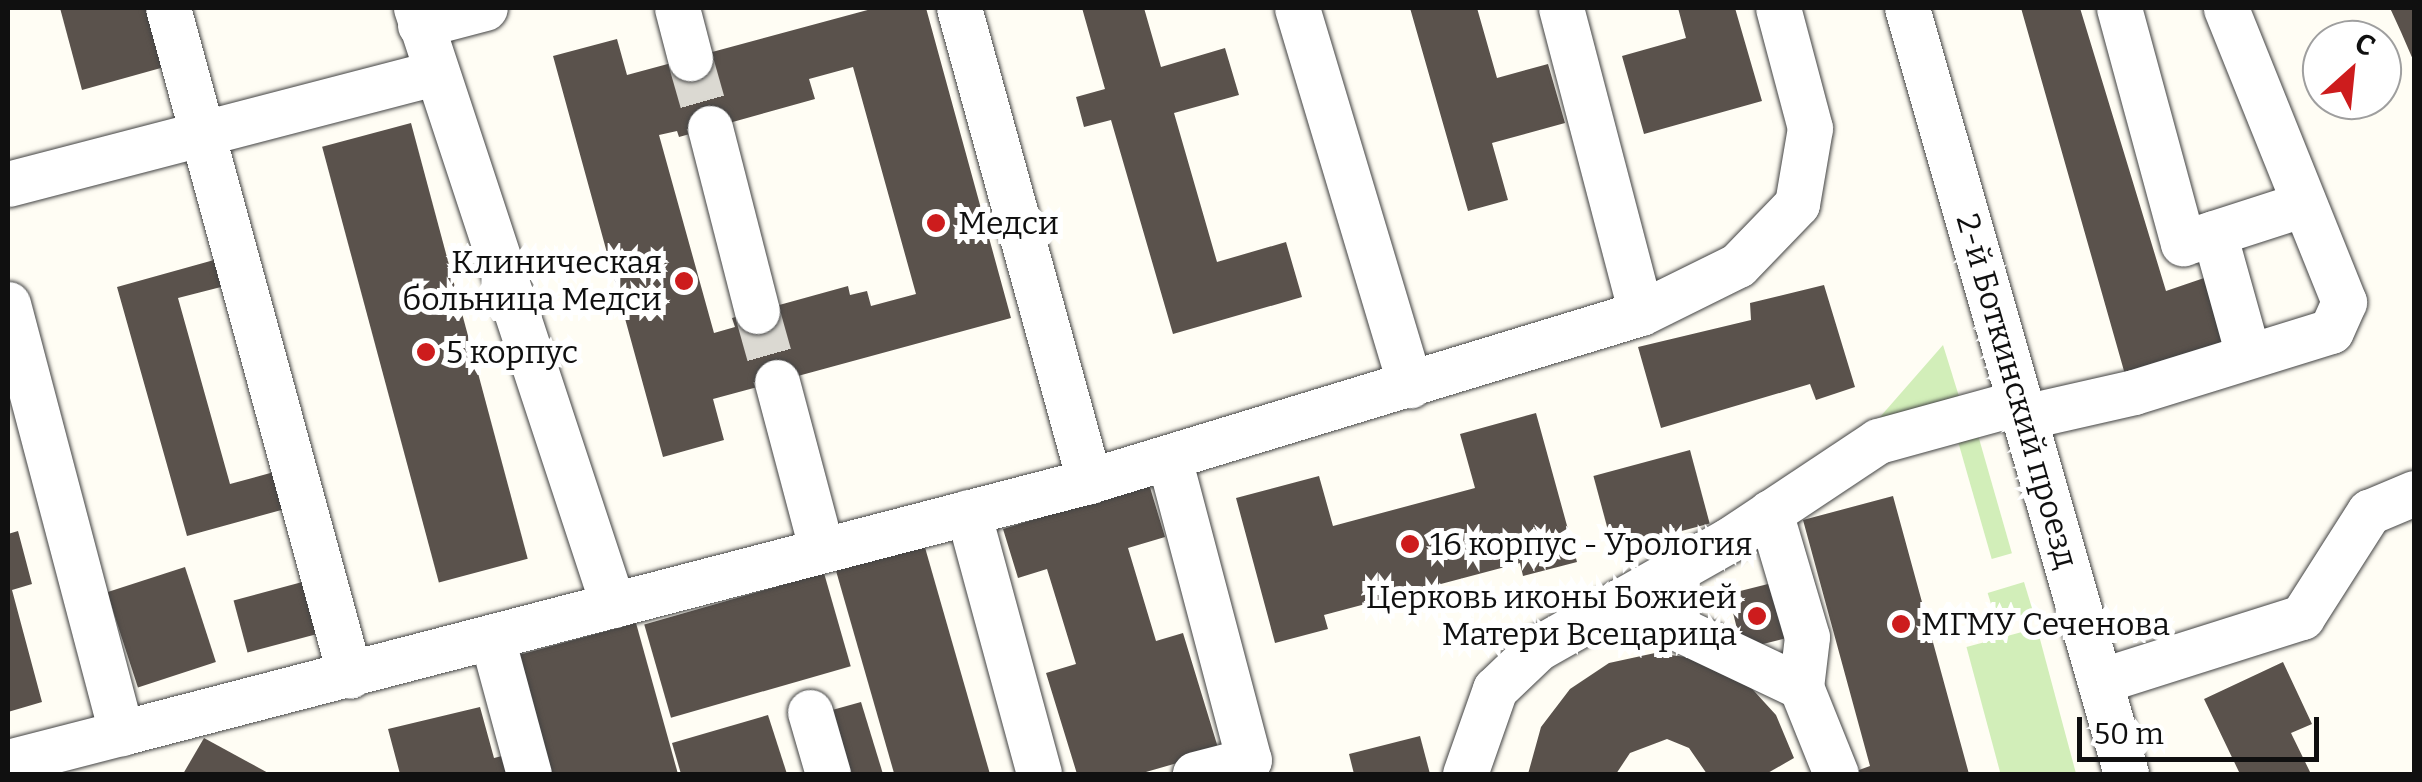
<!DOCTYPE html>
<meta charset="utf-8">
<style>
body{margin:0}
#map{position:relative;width:2422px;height:782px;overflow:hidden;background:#fffdf4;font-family:Bitter,serif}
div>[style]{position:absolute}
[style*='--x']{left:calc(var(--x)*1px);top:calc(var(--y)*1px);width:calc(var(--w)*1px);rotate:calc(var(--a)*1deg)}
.green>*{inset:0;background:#d2eeb9;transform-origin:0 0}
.building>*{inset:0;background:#5a524c;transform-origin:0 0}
.minor-tunnel>*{height:45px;margin-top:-22.5px;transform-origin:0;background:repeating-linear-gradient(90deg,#dbd9d2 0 45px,transparent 0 67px)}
.roads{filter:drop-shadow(0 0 2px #434343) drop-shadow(0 0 2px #434343)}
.minor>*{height:45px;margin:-22.5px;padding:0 22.5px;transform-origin:22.5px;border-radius:22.5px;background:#fff}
.dots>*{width:28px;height:28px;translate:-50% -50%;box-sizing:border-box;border:5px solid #fff;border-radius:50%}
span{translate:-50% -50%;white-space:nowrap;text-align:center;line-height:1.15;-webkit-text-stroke:10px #fff;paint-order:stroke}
.poi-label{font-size:32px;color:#101010}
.left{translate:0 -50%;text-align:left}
.right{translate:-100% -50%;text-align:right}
.street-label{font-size:32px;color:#101010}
.frame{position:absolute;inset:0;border:10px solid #101010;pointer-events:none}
.north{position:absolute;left:2302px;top:20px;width:100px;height:100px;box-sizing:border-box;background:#fff;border:2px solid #9f9f9f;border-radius:50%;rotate:27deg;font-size:28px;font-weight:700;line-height:40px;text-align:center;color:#101010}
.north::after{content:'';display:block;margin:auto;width:35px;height:45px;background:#cd1c1d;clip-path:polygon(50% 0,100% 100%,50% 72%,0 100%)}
.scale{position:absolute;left:2077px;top:717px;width:242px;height:45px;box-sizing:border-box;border:5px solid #101010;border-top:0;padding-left:12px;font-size:30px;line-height:35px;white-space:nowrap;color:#101010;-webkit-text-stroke:8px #fff;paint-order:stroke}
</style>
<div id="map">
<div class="green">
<i style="clip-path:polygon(1943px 345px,1962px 406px,1887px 432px,1880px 417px)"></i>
<i style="left:1978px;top:435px;width:123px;height:21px;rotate:74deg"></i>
<i style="left:2024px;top:582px;width:31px;height:38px;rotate:73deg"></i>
<i style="left:2037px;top:628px;width:151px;height:73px;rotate:75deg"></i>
</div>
<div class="building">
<i style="clip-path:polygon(60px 8px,152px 8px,168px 66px,82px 90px)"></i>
<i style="clip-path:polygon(evenodd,875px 8px,926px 8px,1011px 318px,713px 399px,724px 440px,663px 457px,553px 56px,617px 39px,627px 75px,875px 8px,853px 67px,916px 294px,871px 306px,867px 291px,850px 295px,848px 286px,732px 318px,735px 327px,714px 333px,659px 135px,677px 131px,679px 137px,815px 99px,809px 79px,853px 67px)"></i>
<i style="clip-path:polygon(1082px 8px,1144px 8px,1161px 67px,1225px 48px,1239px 95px,1174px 113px,1217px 262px,1286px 242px,1302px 297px,1173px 334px,1111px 120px,1084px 127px,1076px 97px,1105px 89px)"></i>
<i style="clip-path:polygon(1410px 8px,1477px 8px,1497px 78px,1548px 64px,1565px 123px,1492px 143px,1508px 200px,1468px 211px)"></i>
<i style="clip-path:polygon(1678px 8px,1735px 8px,1762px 101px,1644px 134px,1622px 56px,1686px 38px)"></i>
<i style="clip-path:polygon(2021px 8px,2080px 8px,2166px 291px,2207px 277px,2230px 352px,2126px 378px)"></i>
<i style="clip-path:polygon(2390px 8px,2414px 8px,2414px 62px,2401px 32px)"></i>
<i style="left:411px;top:123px;width:451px;height:92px;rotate:75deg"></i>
<i style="clip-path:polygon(214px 260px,221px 287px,178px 298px,230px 484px,274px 472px,285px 509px,187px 536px,117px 287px)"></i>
<i style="clip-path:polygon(1824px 285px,1855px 387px,1816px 400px,1810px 384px,1661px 428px,1638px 347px,1751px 320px,1750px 303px)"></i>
<i style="clip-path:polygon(1536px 413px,1577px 562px,1523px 576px,1520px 563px,1324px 615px,1328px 629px,1275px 643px,1236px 498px,1319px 476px,1333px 526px,1475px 488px,1460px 434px)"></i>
<i style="left:1690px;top:450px;width:76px;height:100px;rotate:75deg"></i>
<i style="clip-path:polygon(1149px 484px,1165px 537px,1128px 548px,1156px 641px,1183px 633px,1219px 751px,1139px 774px,1077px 774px,1046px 673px,1076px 664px,1047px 569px,1018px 578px,1003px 529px)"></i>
<i style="clip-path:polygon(1893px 496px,1969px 774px,1848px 774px,1870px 766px,1803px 520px)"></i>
<i style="clip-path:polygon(18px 531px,32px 584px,12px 590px,42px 702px,8px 712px,8px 534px)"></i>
<i style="left:924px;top:544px;width:240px;height:92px;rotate:74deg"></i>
<i style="left:185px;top:567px;width:100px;height:82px;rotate:72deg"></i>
<i style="left:824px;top:573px;width:97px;height:187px;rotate:74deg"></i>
<i style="left:306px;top:581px;width:54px;height:75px;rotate:75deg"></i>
<i style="left:1772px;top:583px;width:57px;height:45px;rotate:76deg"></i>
<i style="clip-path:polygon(636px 623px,678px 774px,548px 774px,515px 656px)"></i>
<i style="clip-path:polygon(1655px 653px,1702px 659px,1744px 680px,1776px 715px,1794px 758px,1766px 774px,1707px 774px,1689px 748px,1667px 739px,1630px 753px,1616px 774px,1528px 774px,1541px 727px,1570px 689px,1609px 663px)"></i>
<i style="clip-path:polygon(2283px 662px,2312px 724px,2291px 733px,2311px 774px,2240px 774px,2204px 699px)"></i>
<i style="clip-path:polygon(861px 702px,883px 774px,844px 774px,825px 712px)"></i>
<i style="clip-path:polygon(480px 707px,494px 758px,506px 755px,512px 774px,400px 774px,388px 729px)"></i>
<i style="clip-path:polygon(768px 715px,787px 774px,681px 774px,672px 743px)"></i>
<i style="clip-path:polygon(1420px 736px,1430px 774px,1354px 774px,1349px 754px)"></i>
<i style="clip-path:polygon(204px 738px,270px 774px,183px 774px)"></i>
</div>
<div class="minor-tunnel">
<i style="--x:690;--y:58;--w:73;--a:74.1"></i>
<i style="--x:757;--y:311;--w:74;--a:74.3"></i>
</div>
<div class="roads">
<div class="minor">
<i style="--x:168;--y:8;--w:692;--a:74.76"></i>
<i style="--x:416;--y:8;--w:629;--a:71.74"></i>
<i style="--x:677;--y:8;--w:52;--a:75.4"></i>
<i style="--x:959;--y:8;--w:491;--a:74.6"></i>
<i style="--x:1297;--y:8;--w:394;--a:73.3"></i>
<i style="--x:1561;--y:8;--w:315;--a:75.3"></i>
<i style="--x:1907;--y:8;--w:797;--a:74.04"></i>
<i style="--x:2119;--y:8;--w:244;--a:74.8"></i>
<i style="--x:2183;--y:243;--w:127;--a:-17.9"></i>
<i style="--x:420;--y:25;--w:67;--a:-14.7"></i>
<i style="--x:710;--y:128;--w:189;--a:75.6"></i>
<i style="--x:8;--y:184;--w:439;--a:-14.6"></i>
<i style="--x:2214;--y:233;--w:127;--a:74.4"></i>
<i style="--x:8;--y:304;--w:444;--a:75.2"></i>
<i style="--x:121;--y:733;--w:1000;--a:-14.59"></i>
<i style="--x:1089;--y:481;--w:577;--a:-16.93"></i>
<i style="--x:1641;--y:313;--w:108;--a:-26.3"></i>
<i style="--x:1738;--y:265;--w:85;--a:-46"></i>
<i style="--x:1797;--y:204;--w:77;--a:-80.3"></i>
<i style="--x:1810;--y:128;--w:124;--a:-104.9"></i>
<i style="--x:777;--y:382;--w:171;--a:75.1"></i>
<i style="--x:2024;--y:417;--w:113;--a:-12.8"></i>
<i style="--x:2134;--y:392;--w:206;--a:-17.2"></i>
<i style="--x:2331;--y:331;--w:32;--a:-66"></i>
<i style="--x:2344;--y:302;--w:317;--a:-111.9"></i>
<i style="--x:1169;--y:458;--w:312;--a:75.2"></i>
<i style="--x:1249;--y:760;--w:56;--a:165.5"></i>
<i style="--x:968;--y:512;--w:271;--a:74.8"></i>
<i style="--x:1770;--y:512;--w:130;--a:73.5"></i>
<i style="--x:1807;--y:637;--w:50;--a:96.8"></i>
<i style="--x:1620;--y:601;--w:200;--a:25.4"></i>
<i style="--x:1801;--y:687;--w:94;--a:68.1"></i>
<i style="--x:492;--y:638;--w:141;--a:74.8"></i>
<i style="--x:2100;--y:681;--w:212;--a:-17.6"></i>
<i style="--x:2302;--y:617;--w:125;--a:-57.5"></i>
<i style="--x:2369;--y:512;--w:49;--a:-22.9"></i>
<i style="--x:810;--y:712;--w:65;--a:73.8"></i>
<i style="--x:8;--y:762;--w:117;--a:-14.4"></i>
<i style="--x:1465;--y:774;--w:90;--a:-70.6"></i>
<i style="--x:1495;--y:689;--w:59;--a:-43.6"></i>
<i style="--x:1538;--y:648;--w:219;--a:-29.5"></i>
<i style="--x:1729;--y:540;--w:179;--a:-33.6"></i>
<i style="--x:1878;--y:441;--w:147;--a:-15.4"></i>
</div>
</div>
<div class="dots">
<i style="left:936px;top:223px;background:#cd1c1d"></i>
<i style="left:684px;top:281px;background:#cd1c1d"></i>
<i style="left:426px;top:352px;background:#cd1c1d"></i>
<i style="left:1410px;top:544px;background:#cd1c1d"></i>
<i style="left:1757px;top:616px;background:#cd1c1d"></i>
<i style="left:1901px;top:624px;background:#cd1c1d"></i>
</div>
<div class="poi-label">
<span class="left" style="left:958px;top:223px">Медси</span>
<span class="right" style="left:662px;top:281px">Клиническая<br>больница Медси</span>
<span class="left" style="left:446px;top:352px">5 корпус</span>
<span class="left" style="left:1430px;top:544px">16 корпус - Урология</span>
<span class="right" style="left:1737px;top:616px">Церковь иконы Божией<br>Матери Всецарица</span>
<span class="left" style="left:1921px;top:624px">МГМУ Сеченова</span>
</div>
<div class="street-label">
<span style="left:2017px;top:391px;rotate:74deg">2-й Боткинский проезд</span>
</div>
<div class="frame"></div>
<div class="north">С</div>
<div class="scale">50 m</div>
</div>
